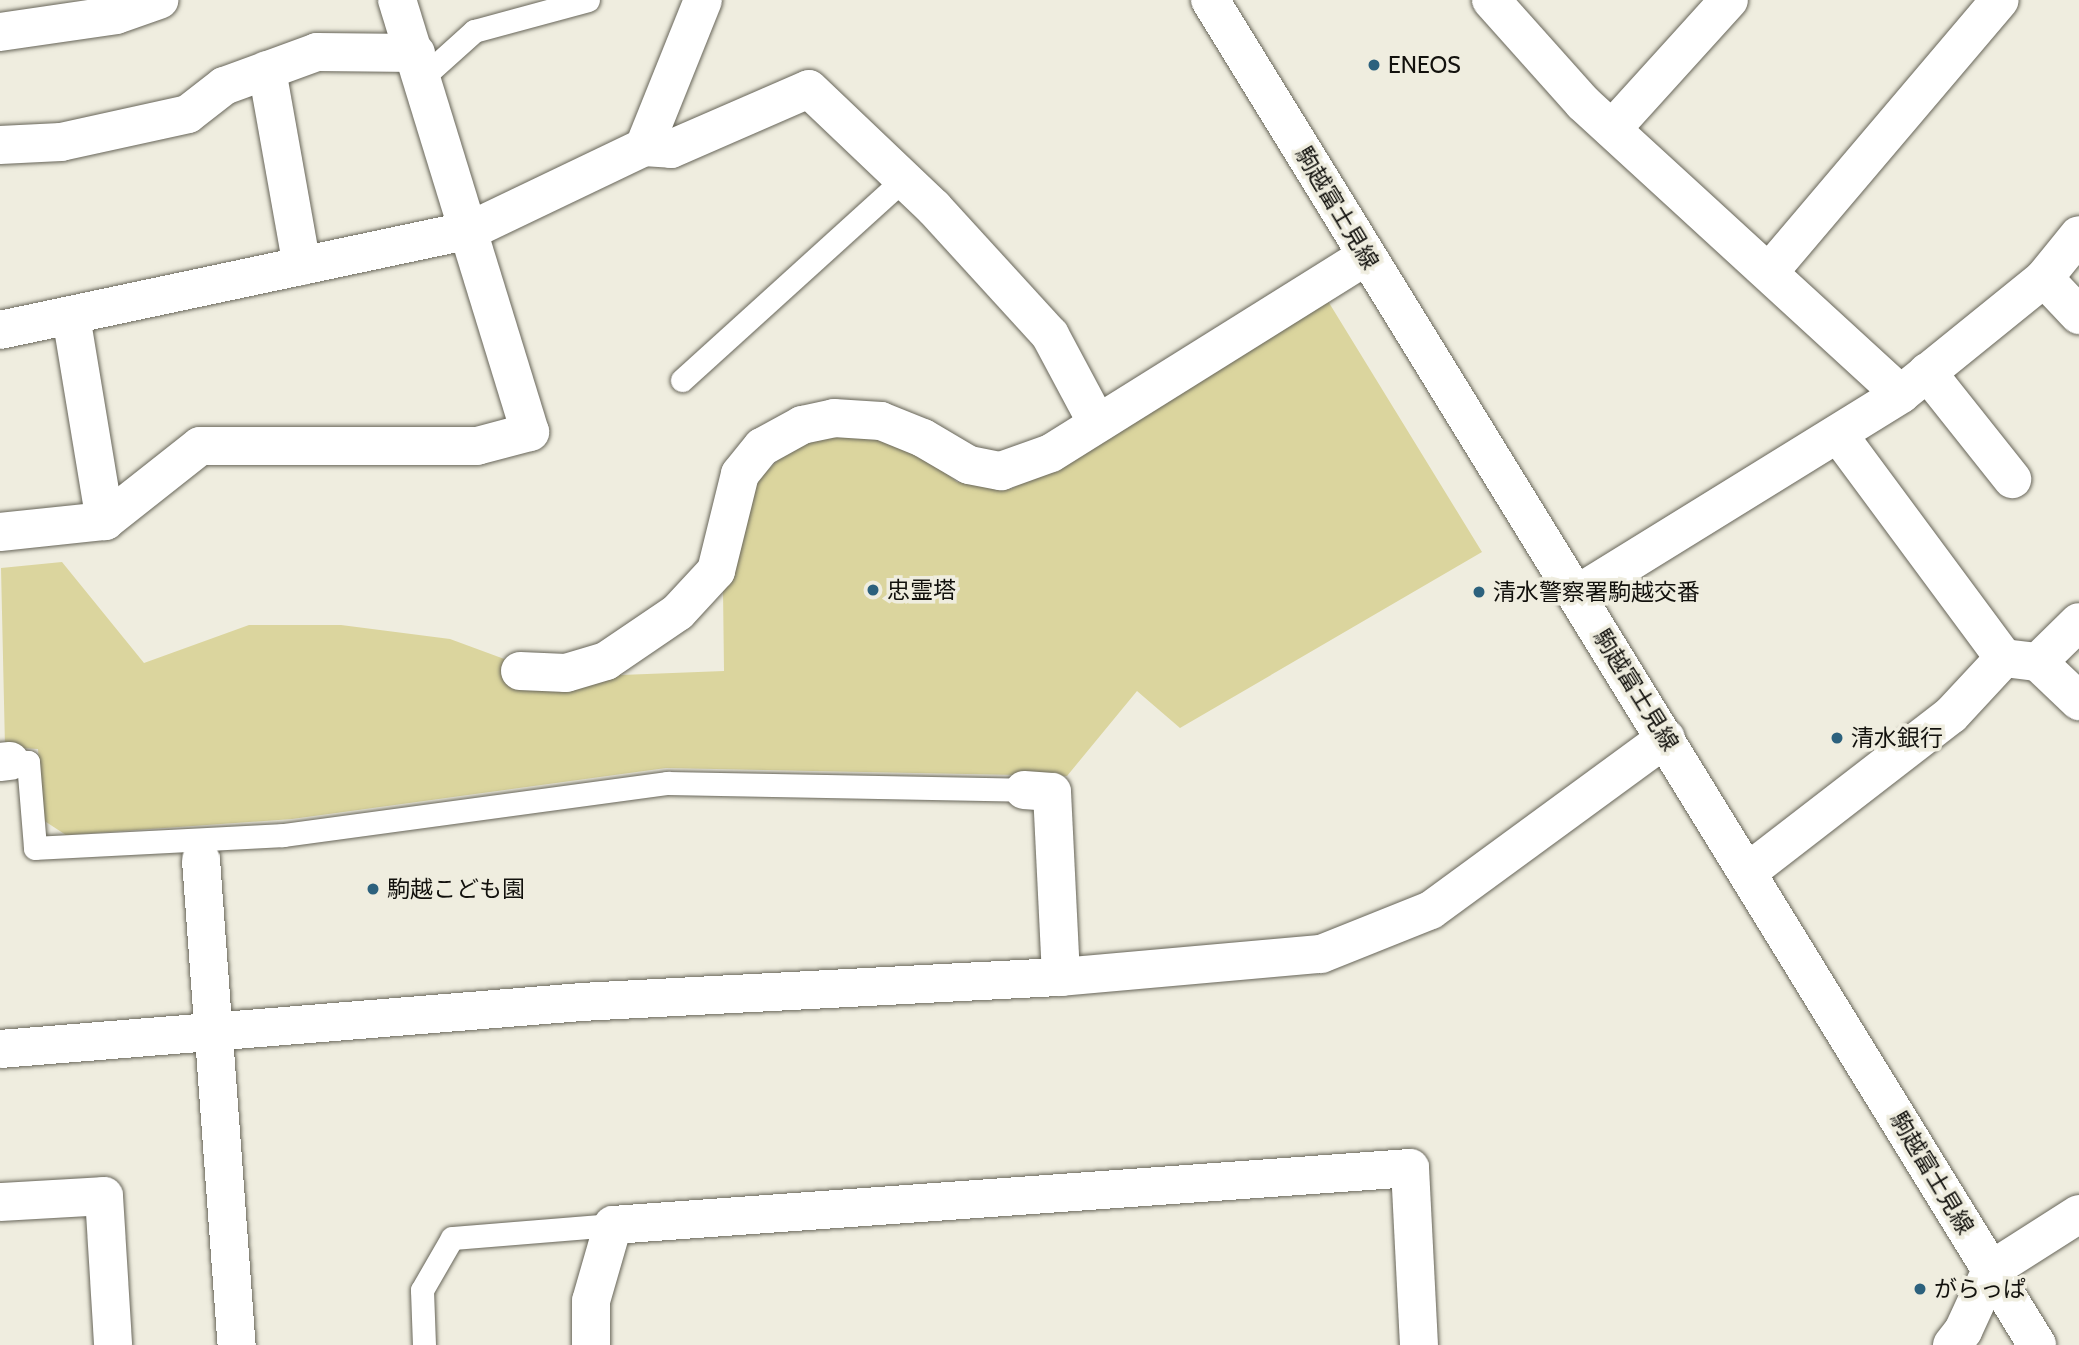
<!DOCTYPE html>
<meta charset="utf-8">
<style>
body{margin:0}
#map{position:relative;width:2079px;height:1345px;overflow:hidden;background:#efeddf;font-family:Cabin,"Noto Sans JP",sans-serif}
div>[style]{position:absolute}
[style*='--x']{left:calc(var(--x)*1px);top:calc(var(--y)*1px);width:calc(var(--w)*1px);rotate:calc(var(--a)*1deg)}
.green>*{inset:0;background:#dbd59e}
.roads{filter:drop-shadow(0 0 2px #676559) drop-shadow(0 0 2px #676559)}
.lane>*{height:23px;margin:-11.5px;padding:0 11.5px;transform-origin:11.5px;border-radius:11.5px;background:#fff}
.street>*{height:38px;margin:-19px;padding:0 19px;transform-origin:19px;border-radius:19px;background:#fff}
.secondary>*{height:38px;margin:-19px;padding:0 19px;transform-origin:19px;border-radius:19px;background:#fff}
.dots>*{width:19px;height:19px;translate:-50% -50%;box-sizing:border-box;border:4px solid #efeddf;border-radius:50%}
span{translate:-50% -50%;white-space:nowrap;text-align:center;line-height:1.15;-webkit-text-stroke:7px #efeddf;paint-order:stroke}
.poi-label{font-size:23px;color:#12110d}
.left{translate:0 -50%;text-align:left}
.street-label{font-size:23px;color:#12110d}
</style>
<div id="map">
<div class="green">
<i style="clip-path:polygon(1323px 293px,1482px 552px,1180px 728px,1137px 691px,1067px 776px,666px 768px,292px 819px,66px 835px,43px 820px,38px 749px,5px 747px,1px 568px,62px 562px,144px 663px,249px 625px,341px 625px,450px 639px,507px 660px,561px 661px,608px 643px,621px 675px,724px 671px,723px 590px,751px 487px,783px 455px,817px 438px,855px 431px,904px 440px,957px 482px,1011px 489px,1079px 453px)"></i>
</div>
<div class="roads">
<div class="lane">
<i style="--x:423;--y:77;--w:69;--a:-42"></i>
<i style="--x:474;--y:31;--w:118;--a:-15.2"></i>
<i style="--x:682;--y:380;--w:299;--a:-42.2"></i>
<i style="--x:10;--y:761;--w:18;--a:3"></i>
<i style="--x:28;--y:762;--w:86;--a:85.3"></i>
<i style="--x:35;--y:848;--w:248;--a:-3"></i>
<i style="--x:283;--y:835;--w:388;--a:-7.7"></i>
<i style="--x:667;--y:783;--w:357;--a:1.1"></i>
<i style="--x:424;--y:1345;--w:55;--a:-92.1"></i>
<i style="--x:422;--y:1290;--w:60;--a:-60"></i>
<i style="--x:452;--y:1238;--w:162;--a:-4.6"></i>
</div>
<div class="street">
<i style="--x:1491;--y:0;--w:138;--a:48.2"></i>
<i style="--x:1583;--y:103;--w:431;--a:42.5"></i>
<i style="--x:0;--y:32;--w:117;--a:-8.3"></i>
<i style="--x:116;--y:15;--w:46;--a:-19.2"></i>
<i style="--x:267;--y:70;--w:199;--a:79.9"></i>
<i style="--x:1612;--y:129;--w:174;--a:-47.8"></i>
<i style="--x:0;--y:145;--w:61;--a:-2.8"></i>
<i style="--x:61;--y:142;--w:130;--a:-12.4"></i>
<i style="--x:188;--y:114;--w:46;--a:-37.9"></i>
<i style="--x:224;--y:86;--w:99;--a:-20.1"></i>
<i style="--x:317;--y:52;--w:99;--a:0.6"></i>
<i style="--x:644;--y:147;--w:27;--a:4"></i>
<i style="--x:671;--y:149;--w:150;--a:-23.5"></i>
<i style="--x:809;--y:89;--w:173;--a:43.6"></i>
<i style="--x:934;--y:208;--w:172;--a:47.6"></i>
<i style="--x:1050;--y:335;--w:100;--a:61.9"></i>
<i style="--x:1770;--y:271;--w:355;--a:-49.7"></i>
<i style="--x:2044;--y:278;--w:51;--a:46.6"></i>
<i style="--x:71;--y:316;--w:208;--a:80.6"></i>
<i style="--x:0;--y:330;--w:481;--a:-12"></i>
<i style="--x:471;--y:230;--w:192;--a:-25.6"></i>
<i style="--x:644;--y:147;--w:158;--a:-68.1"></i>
<i style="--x:1927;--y:372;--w:137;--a:51.5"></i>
<i style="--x:1838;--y:434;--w:279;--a:53.5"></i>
<i style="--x:0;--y:532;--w:106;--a:-6"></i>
<i style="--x:105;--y:521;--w:121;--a:-38.3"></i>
<i style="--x:200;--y:446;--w:277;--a:0"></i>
<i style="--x:477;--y:446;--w:55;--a:-14.8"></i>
<i style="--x:530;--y:432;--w:452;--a:-107.1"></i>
<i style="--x:1576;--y:595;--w:382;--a:-31.7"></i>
<i style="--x:1901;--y:394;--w:184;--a:-39"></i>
<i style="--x:2044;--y:278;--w:55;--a:-50.9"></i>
<i style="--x:2038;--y:662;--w:57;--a:43.6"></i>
<i style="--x:520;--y:671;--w:46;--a:2.5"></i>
<i style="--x:566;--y:673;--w:42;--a:-16.7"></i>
<i style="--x:606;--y:661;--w:87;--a:-34.2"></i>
<i style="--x:678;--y:612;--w:56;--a:-47.2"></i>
<i style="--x:716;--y:571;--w:100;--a:-76.1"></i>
<i style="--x:740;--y:474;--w:35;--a:-51"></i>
<i style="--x:762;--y:447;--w:46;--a:-28.8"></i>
<i style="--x:802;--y:425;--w:33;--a:-12"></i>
<i style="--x:834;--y:418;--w:47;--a:3.7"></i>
<i style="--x:881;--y:421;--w:45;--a:22"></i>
<i style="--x:923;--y:438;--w:53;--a:30.4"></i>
<i style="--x:969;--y:465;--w:33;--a:11"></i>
<i style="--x:1001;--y:471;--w:53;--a:-19.8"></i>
<i style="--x:1051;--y:453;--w:372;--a:-32"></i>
<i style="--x:0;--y:762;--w:10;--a:-6"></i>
<i style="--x:1024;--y:790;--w:28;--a:4"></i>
<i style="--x:1052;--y:792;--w:185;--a:87.2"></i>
<i style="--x:201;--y:860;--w:486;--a:85.8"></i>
<i style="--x:1749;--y:871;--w:255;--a:-37.7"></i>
<i style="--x:1951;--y:715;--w:78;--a:-47.1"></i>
<i style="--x:2004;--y:658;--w:34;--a:7"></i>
<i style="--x:2038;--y:662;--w:57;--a:-44.3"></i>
<i style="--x:0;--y:1049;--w:583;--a:-4.62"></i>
<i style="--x:581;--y:1002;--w:481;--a:-3"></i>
<i style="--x:1061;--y:977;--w:261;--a:-5.1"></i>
<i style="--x:1321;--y:954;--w:118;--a:-21.8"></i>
<i style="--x:1431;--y:910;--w:291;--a:-36.2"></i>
<i style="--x:0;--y:1202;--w:104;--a:-3.3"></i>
<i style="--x:104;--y:1196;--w:149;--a:86.5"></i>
<i style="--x:591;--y:1345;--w:44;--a:-90"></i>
<i style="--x:591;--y:1301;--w:79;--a:-73.9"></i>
<i style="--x:613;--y:1225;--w:799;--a:-4.09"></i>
<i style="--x:1410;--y:1168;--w:177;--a:87.1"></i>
<i style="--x:1952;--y:1345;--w:18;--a:-52"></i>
<i style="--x:1963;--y:1331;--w:67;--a:-65.3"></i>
<i style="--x:1991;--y:1270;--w:104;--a:-32.5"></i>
</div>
<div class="secondary">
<i style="--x:1210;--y:0;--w:1579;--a:58.41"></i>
</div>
</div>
<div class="dots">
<i style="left:1374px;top:65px;background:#2c617d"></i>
<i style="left:873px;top:590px;background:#2c617d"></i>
<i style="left:1479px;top:592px;background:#2c617d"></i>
<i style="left:1837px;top:738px;background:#2c617d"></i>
<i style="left:373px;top:889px;background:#2c617d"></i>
<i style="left:1920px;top:1289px;background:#2c617d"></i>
</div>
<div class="poi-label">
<span class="left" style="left:1388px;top:65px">ENEOS</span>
<span class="left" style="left:887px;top:590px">忠霊塔</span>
<span class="left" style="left:1493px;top:592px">清水警察署駒越交番</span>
<span class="left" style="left:1851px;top:738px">清水銀行</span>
<span class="left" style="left:387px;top:889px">駒越こども園</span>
<span class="left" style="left:1934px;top:1289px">がらっぱ</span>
</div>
<div class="street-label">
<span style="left:1337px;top:208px;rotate:59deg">駒越富士見線</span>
<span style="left:1636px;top:690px;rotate:58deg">駒越富士見線</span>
<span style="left:1932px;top:1173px;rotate:59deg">駒越富士見線</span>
</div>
</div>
